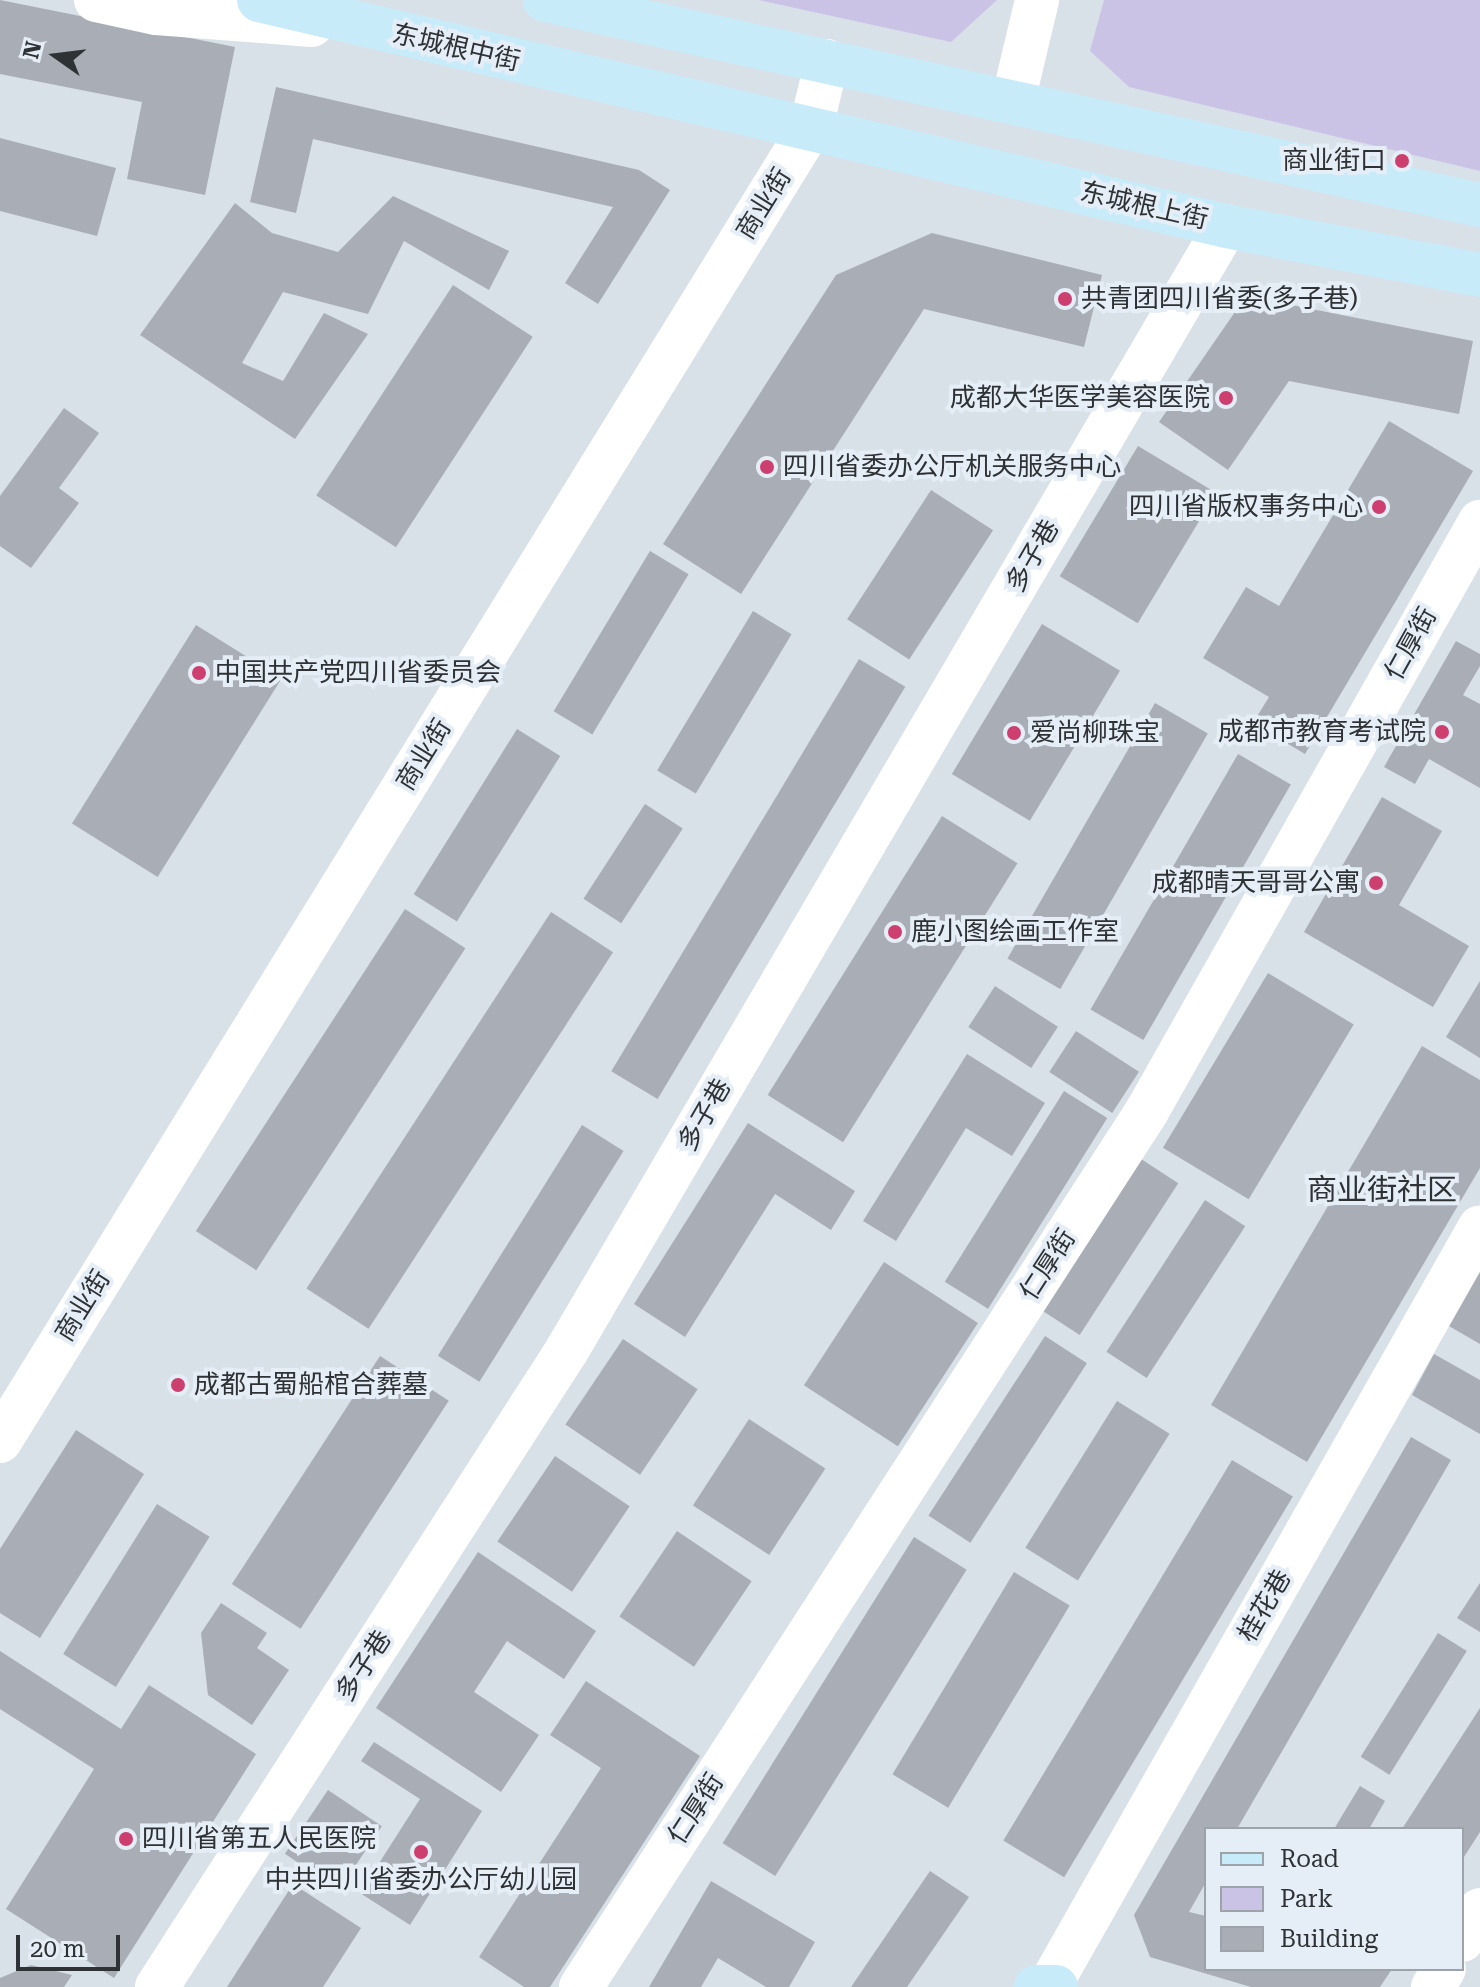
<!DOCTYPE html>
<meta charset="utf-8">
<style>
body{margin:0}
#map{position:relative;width:1480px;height:1987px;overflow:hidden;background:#d8e0e8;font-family:"Roboto Serif","Noto Sans SC",serif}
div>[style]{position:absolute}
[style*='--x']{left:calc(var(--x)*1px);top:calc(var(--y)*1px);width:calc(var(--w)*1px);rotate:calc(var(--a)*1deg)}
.green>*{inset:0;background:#cac3e6}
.building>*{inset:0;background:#a9adb6;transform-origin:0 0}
.minor>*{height:44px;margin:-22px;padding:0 22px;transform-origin:22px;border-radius:22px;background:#fff}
.major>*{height:44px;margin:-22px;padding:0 22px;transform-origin:22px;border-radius:22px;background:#c8ebf9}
.dots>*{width:22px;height:22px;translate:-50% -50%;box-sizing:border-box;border:4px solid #e5eef6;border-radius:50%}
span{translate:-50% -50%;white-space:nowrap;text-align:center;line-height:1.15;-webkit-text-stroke:8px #e5eef6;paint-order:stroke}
.street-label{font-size:26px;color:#2f3235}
.poi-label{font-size:26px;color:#2f3235}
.right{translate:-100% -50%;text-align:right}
.left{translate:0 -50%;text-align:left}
.quarter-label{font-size:30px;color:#2f3235}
.legend{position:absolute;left:1204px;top:1827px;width:260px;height:144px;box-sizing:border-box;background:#e5eef6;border:2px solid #9ca3a9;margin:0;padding:10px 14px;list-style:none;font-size:24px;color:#2f3235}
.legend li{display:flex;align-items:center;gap:16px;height:40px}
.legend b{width:40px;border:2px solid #9ca3a9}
.north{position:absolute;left:16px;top:16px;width:80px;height:80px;-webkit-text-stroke:6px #e5eef6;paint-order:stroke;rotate:284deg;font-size:22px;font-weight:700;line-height:32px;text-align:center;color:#2f3235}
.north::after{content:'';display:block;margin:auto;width:28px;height:36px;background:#2f3235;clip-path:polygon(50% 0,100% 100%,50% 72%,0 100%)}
.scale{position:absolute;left:16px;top:1935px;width:104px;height:36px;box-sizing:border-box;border:4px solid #2f3235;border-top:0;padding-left:10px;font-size:24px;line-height:28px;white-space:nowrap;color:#2f3235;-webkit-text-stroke:6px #e5eef6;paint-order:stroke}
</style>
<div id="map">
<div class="green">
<i style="clip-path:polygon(759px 0,997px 0,951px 42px)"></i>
<i style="clip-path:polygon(1104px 0,1480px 0,1480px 171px,1129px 87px,1090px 51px)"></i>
</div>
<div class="building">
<i style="clip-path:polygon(0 0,235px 47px,205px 195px,127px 179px,142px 102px,0 74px)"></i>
<i style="clip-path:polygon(276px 87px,639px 170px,670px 190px,598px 304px,565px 283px,613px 207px,313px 139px,296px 213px,250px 202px)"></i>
<i style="clip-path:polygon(0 138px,116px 168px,97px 236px,0 211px)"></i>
<i style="clip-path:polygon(393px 196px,509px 251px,489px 290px,404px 241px,368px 314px,283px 292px,242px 363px,283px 381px,324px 313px,368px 334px,295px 439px,140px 335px,235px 203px,272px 233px,338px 252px)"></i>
<i style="clip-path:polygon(932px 233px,1102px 275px,1084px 347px,924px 309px,741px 594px,663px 544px,836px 275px)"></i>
<i style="left:453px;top:285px;width:95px;height:251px;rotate:33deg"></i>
<i style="clip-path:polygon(1246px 296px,1473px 341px,1459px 414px,1289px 381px,1228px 470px,1159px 422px)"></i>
<i style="clip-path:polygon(64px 408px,99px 433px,59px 488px,79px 503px,31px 568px,0 546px,0 496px)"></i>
<i style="clip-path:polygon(1389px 421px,1473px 471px,1305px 754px,1253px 723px,1269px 697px,1203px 658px,1246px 587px,1279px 606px)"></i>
<i style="left:1138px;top:446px;width:91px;height:152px;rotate:31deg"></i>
<i style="left:931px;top:490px;width:74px;height:154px;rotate:33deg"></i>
<i style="left:650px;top:551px;width:45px;height:187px;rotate:31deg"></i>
<i style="left:753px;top:611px;width:45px;height:186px;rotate:31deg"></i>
<i style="left:1042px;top:624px;width:91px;height:175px;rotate:31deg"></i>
<i style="left:196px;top:625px;width:101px;height:234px;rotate:32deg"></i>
<i style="clip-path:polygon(1456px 641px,1480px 654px,1480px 666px,1463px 695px,1480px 704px,1480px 788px,1429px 759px,1415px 784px,1384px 767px)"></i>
<i style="left:859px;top:659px;width:54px;height:481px;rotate:31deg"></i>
<i style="left:1155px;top:703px;width:61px;height:295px;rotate:30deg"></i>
<i style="left:517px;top:729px;width:51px;height:195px;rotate:32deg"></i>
<i style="left:1238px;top:754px;width:61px;height:295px;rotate:30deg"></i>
<i style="clip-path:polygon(1382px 797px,1442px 831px,1399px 905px,1469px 946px,1433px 1007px,1304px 932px)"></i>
<i style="left:645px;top:804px;width:45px;height:113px;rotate:33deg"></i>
<i style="left:942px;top:816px;width:89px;height:329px;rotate:32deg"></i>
<i style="left:405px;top:909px;width:72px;height:384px;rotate:33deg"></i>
<i style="left:551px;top:912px;width:74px;height:449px;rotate:33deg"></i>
<i style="left:1268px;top:973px;width:100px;height:204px;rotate:31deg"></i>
<i style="clip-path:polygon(1480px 981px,1480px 1058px,1446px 1037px)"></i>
<i style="left:995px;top:986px;width:75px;height:49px;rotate:33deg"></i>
<i style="left:1076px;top:1031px;width:75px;height:49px;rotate:33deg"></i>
<i style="clip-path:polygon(1422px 1046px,1480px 1080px,1480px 1168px,1307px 1462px,1211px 1405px)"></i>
<i style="clip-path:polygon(967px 1054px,1045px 1103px,1012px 1156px,966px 1128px,896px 1241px,863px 1221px)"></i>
<i style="left:1064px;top:1091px;width:51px;height:225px;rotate:32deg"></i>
<i style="clip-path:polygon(748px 1123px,855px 1191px,831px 1230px,775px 1194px,685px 1337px,634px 1304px)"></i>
<i style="left:582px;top:1125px;width:49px;height:272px;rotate:32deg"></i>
<i style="left:1138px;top:1157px;width:48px;height:181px;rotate:33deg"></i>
<i style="left:1205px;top:1200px;width:48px;height:181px;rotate:33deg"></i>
<i style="clip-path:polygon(1480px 1257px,1480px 1344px,1442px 1322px)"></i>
<i style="left:884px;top:1262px;width:112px;height:147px;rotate:33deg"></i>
<i style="left:1045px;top:1336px;width:50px;height:214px;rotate:33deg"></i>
<i style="left:623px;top:1339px;width:90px;height:103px;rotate:34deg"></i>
<i style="clip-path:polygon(1434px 1354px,1480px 1380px,1480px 1434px,1412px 1395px)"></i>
<i style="left:380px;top:1356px;width:82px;height:272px;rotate:33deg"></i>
<i style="left:1117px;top:1401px;width:62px;height:173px;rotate:32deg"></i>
<i style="left:749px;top:1419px;width:91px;height:103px;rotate:33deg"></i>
<i style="clip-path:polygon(76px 1430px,144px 1474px,40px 1638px,0 1613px,0 1549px)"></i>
<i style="clip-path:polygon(1411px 1437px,1451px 1460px,1237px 1829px,1206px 1829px,1206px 1882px,1189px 1912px,1206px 1916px,1206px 1969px,1392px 1969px,1380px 1987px,1251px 1987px,1150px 1957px,1134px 1915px)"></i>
<i style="left:555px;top:1456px;width:90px;height:103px;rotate:34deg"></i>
<i style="left:1232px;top:1460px;width:71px;height:444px;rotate:31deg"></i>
<i style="left:157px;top:1504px;width:62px;height:177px;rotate:32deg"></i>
<i style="left:677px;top:1531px;width:90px;height:103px;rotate:34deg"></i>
<i style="left:914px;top:1537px;width:62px;height:361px;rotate:32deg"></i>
<i style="clip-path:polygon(478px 1552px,596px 1631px,564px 1679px,507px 1641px,474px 1692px,539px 1735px,501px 1792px,376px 1708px)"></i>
<i style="left:1014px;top:1572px;width:65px;height:236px;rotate:31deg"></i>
<i style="clip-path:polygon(1480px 1583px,1480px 1632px,1457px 1618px)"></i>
<i style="clip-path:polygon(221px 1603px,267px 1633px,257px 1648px,289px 1670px,252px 1725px,208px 1695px,201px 1633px)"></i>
<i style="left:1438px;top:1633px;width:34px;height:146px;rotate:32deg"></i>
<i style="clip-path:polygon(0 1651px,121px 1729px,149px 1685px,256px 1754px,114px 1978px,6px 1909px,94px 1769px,0 1709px)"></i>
<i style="clip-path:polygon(586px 1681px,700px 1756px,550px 1987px,524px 1987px,479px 1957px,601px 1768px,550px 1735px)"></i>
<i style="clip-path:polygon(1480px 1708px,1480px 1832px,1462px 1860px,1462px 1829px,1402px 1829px)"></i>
<i style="clip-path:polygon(374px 1742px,482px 1811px,410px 1925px,360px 1893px,420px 1799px,361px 1761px)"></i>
<i style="clip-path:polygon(1360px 1786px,1385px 1801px,1369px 1829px,1334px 1829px)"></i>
<i style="left:328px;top:1790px;width:65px;height:77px;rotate:34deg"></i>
<i style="clip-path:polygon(930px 1871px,969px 1897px,907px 1987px,851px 1987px)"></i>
<i style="clip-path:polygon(711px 1881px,815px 1942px,789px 1987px,766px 1987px,718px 1958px,701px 1987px,649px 1987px)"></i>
<i style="clip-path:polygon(293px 1884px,361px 1928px,323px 1987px,227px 1987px)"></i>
<i style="clip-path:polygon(31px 1965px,72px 1975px,64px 1987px,0 1987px,0 1978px)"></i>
</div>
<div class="minor">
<i style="--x:96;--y:0;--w:61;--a:12.2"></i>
<i style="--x:156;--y:13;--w:156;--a:4.4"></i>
<i style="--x:1013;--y:101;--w:104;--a:-76.6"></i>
<i style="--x:0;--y:1441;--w:1544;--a:-58.32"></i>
<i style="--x:811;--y:127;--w:68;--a:-76.4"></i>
<i style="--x:1462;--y:1940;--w:35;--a:-59"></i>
<i style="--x:1050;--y:1985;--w:871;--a:-60.43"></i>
<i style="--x:157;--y:1987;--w:758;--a:-57.23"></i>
<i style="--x:567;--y:1350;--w:1303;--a:-59.62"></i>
<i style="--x:581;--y:1987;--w:1043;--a:-57.13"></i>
<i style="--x:1147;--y:1111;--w:677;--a:-60.52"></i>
<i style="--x:1433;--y:1987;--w:21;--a:-59"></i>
</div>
<div class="major">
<i style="--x:259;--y:0;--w:993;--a:13.15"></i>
<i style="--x:1226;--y:226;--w:259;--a:10.9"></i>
<i style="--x:545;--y:0;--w:957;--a:12.37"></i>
<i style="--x:1036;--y:1987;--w:20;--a:0"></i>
</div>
<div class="dots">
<i style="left:1402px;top:161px;background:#cc3f6f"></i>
<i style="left:1065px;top:299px;background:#cc3f6f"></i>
<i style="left:1226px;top:398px;background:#cc3f6f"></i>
<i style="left:767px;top:467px;background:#cc3f6f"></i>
<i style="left:1379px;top:507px;background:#cc3f6f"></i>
<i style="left:199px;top:673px;background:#cc3f6f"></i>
<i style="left:1442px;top:732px;background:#cc3f6f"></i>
<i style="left:1014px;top:733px;background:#cc3f6f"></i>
<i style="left:1376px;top:883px;background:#cc3f6f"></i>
<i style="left:895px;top:932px;background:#cc3f6f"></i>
<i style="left:178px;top:1385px;background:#cc3f6f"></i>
<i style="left:126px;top:1839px;background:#cc3f6f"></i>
<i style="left:421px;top:1852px;background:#cc3f6f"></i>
</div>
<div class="street-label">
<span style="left:456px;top:48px;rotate:13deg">东城根中街</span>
<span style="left:764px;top:204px;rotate:-58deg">商业街</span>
<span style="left:1144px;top:206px;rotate:13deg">东城根上街</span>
<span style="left:1033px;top:556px;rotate:-60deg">多子巷</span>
<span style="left:1411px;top:644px;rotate:-61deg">仁厚街</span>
<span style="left:424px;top:755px;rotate:-58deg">商业街</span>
<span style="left:705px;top:1115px;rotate:-60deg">多子巷</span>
<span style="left:1048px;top:1265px;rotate:-57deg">仁厚街</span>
<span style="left:83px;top:1306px;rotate:-58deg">商业街</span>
<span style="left:1265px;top:1606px;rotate:-60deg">桂花巷</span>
<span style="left:364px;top:1666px;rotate:-57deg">多子巷</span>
<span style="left:696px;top:1809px;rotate:-57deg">仁厚街</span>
</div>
<div class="poi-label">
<span class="right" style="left:1386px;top:161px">商业街口</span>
<span class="left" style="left:1081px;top:299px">共青团四川省委(多子巷)</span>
<span class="right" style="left:1210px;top:398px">成都大华医学美容医院</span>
<span class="left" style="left:783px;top:467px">四川省委办公厅机关服务中心</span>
<span class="right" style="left:1363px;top:507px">四川省版权事务中心</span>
<span class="left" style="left:215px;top:673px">中国共产党四川省委员会</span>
<span class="right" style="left:1426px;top:732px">成都市教育考试院</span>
<span class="left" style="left:1030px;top:733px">爱尚柳珠宝</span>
<span class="right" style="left:1360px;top:883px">成都晴天哥哥公寓</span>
<span class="left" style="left:911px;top:932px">鹿小图绘画工作室</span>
<span class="left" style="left:194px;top:1385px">成都古蜀船棺合葬墓</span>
<span class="left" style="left:142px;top:1839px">四川省第五人民医院</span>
<span style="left:421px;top:1880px">中共四川省委办公厅幼儿园</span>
</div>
<div class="quarter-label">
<span style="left:1382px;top:1190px">商业街社区</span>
</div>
<ul class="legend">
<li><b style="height:10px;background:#c8ebf9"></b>Road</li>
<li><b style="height:22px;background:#cac3e6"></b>Park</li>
<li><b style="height:22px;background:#a9adb6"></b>Building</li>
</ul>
<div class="north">N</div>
<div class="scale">20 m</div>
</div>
